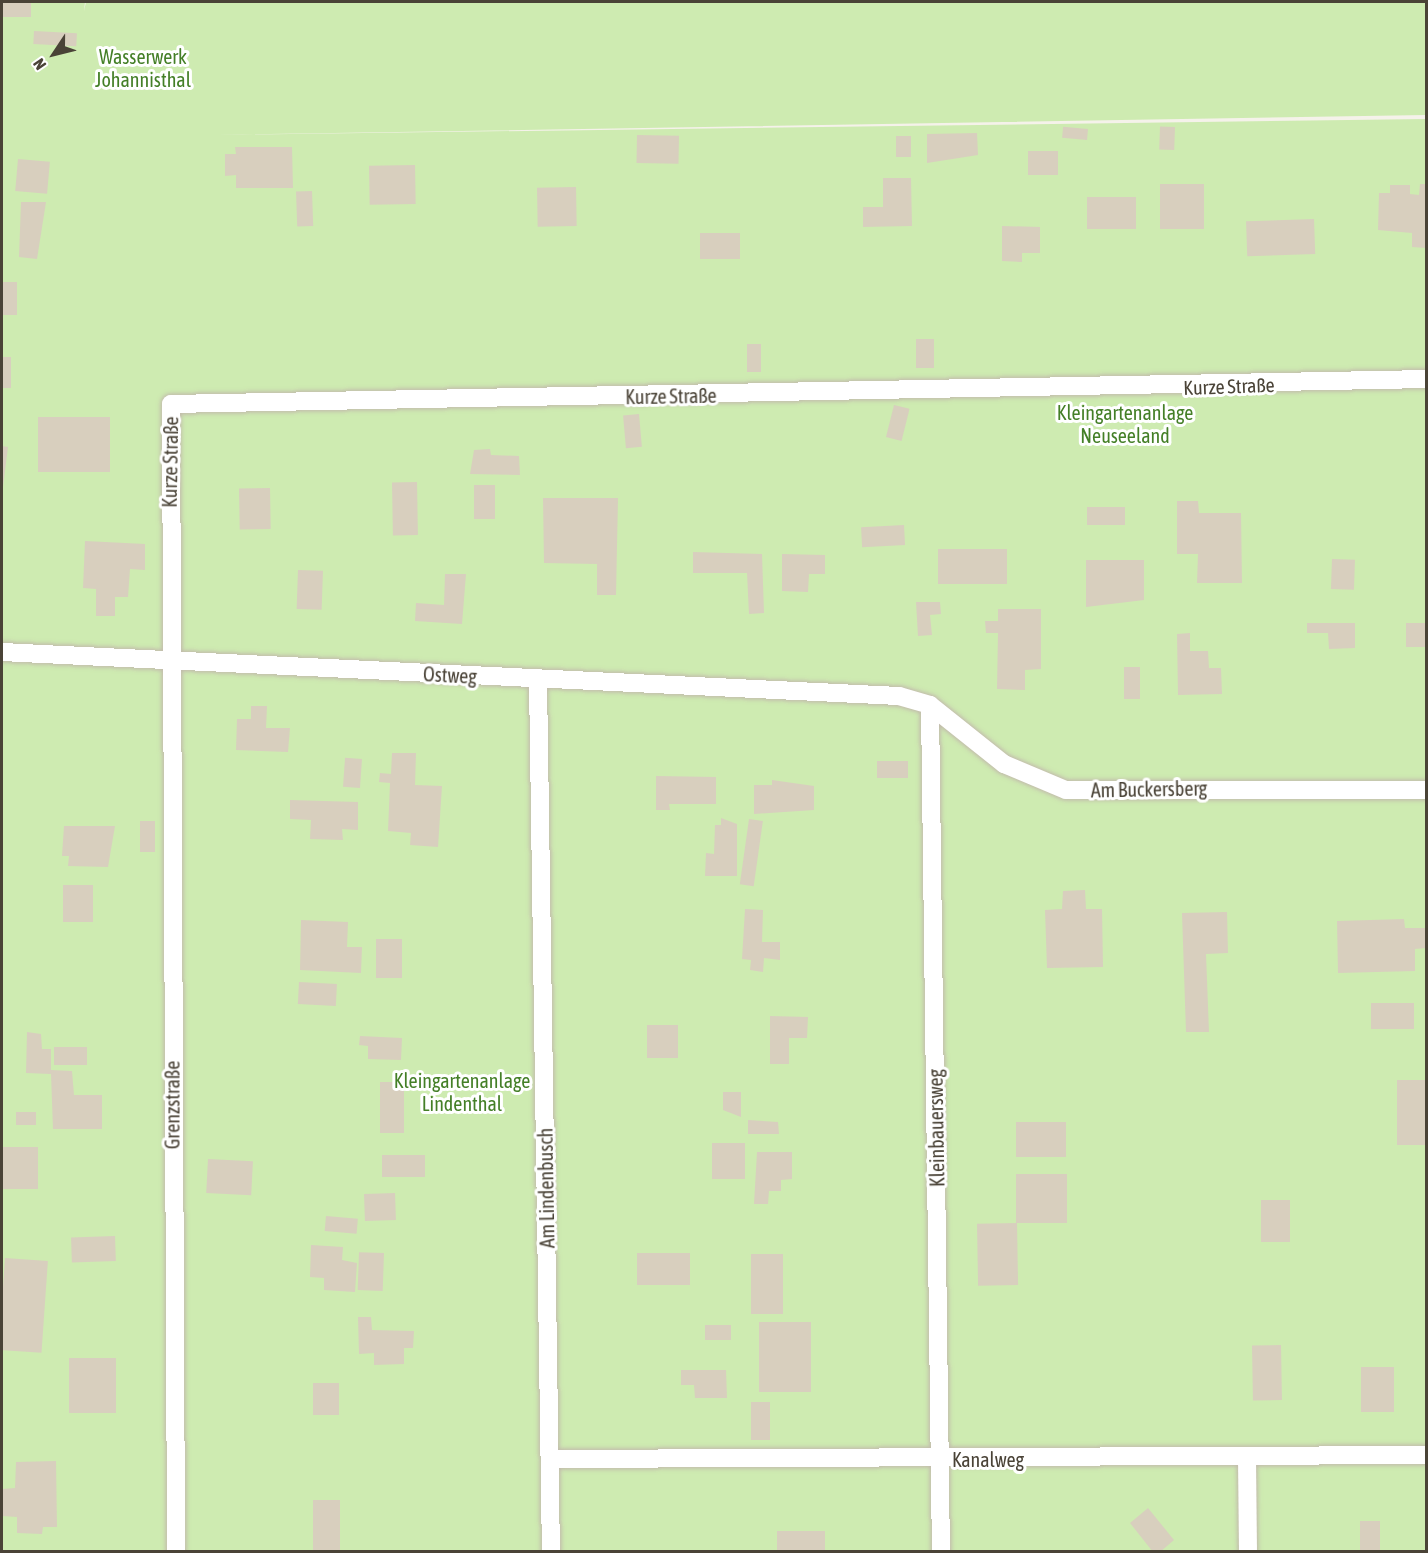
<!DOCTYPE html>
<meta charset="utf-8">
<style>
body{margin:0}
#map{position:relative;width:1428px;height:1553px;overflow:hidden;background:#f5f2ea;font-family:"Asap Condensed",sans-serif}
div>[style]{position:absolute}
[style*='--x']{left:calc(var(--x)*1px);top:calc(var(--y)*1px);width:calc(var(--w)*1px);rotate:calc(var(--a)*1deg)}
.green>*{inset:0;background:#ceebb1}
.building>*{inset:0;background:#d8cfbe;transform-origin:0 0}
.roads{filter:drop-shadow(0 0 2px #c2bbac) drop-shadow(0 0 2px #c2bbac)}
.lane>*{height:18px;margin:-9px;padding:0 9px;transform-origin:9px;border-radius:9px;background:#fff}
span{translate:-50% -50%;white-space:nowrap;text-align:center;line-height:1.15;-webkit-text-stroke:6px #fff;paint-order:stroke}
.park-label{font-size:20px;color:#447f27}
.street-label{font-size:20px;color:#4a4337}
.frame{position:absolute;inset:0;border:3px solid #4a4337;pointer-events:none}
.north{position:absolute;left:24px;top:24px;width:60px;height:60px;-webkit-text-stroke:4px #fff;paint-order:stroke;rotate:235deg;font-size:16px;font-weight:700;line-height:24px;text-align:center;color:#4a4337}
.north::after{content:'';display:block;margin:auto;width:21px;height:27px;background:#4a4337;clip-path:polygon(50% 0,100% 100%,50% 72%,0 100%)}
</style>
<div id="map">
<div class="green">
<i style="clip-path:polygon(2px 2px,85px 2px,84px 11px,86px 2px,1426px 2px,1426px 115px,215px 135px,1426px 119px,1426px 1551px,2px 1552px)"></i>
</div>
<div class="building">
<i style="left:2px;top:2px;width:29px;height:15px"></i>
<i style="left:34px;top:31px;width:43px;height:13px;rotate:3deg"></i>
<i style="left:1175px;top:127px;width:23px;height:15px;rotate:92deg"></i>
<i style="left:1088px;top:129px;width:11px;height:25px;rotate:95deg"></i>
<i style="clip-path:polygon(977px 133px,978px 155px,927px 163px,927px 134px)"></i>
<i style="left:637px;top:135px;width:42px;height:28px;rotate:1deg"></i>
<i style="left:911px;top:136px;width:21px;height:15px;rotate:90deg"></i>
<i style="clip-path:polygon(235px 147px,292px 147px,293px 188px,236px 188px,236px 175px,225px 176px,225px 154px,236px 154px)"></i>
<i style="left:1028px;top:151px;width:30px;height:24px"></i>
<i style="left:18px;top:159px;width:32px;height:32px;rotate:5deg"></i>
<i style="left:415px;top:165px;width:39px;height:46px;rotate:89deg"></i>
<i style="clip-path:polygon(883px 178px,911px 178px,912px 226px,863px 227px,863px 207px,883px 207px)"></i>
<i style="left:1160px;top:184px;width:44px;height:45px"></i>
<i style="clip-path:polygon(1420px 184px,1426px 184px,1426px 248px,1412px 247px,1412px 233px,1378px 230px,1379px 193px,1390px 193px,1390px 185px,1410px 185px,1410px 194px,1419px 195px)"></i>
<i style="left:576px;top:187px;width:39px;height:39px;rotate:89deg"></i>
<i style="left:312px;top:191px;width:35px;height:16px;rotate:88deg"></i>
<i style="left:1087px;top:197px;width:49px;height:32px"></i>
<i style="clip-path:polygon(21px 202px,46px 202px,37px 259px,19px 257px)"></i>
<i style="left:1314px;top:219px;width:35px;height:68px;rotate:88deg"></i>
<i style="clip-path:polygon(1002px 226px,1040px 227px,1040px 253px,1022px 253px,1022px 262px,1002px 261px)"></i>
<i style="left:700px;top:233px;width:40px;height:26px"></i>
<i style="left:2px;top:282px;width:15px;height:33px"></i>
<i style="left:934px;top:339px;width:29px;height:18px;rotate:90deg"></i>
<i style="left:747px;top:344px;width:14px;height:28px"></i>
<i style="left:2px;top:357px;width:9px;height:31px"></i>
<i style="left:894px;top:405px;width:16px;height:33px;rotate:14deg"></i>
<i style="left:639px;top:414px;width:33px;height:16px;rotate:85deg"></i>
<i style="left:38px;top:417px;width:72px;height:55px"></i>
<i style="clip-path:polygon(2px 446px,8px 447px,3px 487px,2px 487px)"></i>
<i style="clip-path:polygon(490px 449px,491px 455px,519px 456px,520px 475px,470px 474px,474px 450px)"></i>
<i style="left:417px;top:482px;width:53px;height:25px;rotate:89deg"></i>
<i style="left:474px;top:485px;width:21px;height:34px"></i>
<i style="left:270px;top:488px;width:41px;height:31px;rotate:89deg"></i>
<i style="clip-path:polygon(543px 498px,618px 498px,616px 595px,597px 595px,597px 564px,544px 563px)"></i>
<i style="clip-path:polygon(1177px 501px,1198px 501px,1199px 513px,1241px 513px,1242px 583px,1197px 583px,1198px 554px,1177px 554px)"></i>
<i style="left:1087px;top:507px;width:38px;height:18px"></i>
<i style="left:904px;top:525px;width:20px;height:43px;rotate:87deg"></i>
<i style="clip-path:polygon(85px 541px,145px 544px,145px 570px,130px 569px,128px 597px,115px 597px,115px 616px,96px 616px,96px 589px,83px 588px)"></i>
<i style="left:938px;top:549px;width:69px;height:35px"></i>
<i style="clip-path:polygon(693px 552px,762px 554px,764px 613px,749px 614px,747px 573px,693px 573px)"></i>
<i style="clip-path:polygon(782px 554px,825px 555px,825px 574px,809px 574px,808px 592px,782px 591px)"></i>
<i style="left:1332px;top:559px;width:23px;height:30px;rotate:2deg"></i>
<i style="clip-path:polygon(1086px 560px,1144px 560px,1144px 600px,1086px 607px)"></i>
<i style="left:298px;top:570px;width:25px;height:39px;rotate:2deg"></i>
<i style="clip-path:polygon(445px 574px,466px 574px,462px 624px,415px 621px,416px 603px,444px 605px)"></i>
<i style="clip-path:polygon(916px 602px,940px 602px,941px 614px,930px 615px,932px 635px,918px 636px)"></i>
<i style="clip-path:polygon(998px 609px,1041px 609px,1041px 669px,1025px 670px,1025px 690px,997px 689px,998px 633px,986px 633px,985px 621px,998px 621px)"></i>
<i style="clip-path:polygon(1307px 623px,1355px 623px,1355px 648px,1329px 649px,1328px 633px,1307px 633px)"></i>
<i style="left:1406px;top:623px;width:20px;height:24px"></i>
<i style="clip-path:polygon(1190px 633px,1190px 651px,1208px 651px,1209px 668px,1221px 668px,1222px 694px,1178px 695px,1177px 634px)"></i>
<i style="left:1140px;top:667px;width:32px;height:16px;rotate:90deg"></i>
<i style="clip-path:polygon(251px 706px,267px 706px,266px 728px,290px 728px,288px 752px,236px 750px,237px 719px,251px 719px)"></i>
<i style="clip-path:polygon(392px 753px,416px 753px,415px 785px,442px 786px,438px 847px,410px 845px,411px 833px,388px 831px,390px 783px,379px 782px,380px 773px,391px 774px)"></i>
<i style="left:362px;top:759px;width:29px;height:17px;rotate:94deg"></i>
<i style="left:877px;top:761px;width:31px;height:17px"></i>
<i style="clip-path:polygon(656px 776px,716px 777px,716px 804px,669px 804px,670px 810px,656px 810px)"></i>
<i style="clip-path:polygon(772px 780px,814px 786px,814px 810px,754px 814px,754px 785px,772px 785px)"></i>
<i style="clip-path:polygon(290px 800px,358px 802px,358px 830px,342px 829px,343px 840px,310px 839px,311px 820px,290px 819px)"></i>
<i style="clip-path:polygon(721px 818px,737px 824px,737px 876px,705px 876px,706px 853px,714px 854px,715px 825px,721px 825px)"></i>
<i style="left:749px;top:819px;width:14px;height:66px;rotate:8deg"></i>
<i style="left:140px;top:821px;width:15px;height:31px"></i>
<i style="clip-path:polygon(64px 826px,115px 826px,108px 867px,68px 866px,69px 856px,62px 856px)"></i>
<i style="left:63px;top:885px;width:30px;height:37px"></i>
<i style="clip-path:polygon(1085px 890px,1086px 909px,1102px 909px,1103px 967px,1047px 968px,1045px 910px,1062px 909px,1063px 891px)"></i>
<i style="clip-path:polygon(745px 909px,763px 910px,762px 942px,780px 942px,780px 960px,764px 958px,763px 972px,750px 970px,751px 960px,742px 959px)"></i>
<i style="clip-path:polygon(1227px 912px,1228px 953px,1206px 954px,1209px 1032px,1186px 1032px,1182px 913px)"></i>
<i style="clip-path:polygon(1404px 919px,1405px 928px,1426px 928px,1426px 948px,1415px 949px,1415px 971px,1338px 973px,1337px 921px)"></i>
<i style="clip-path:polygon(301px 920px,348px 922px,347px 947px,362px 947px,361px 973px,300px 970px)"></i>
<i style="left:376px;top:939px;width:26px;height:39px"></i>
<i style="left:299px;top:982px;width:38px;height:22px;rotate:3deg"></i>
<i style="left:1371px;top:1003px;width:43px;height:26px"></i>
<i style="clip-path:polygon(770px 1016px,808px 1017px,807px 1038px,789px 1038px,789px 1064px,770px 1064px)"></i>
<i style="left:678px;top:1025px;width:33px;height:31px;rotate:90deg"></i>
<i style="clip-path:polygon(27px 1032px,41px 1034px,42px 1049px,51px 1049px,51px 1070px,72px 1071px,74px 1095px,102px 1095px,102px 1129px,53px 1129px,51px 1074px,26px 1073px)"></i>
<i style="clip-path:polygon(360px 1036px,402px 1038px,401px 1060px,368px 1059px,368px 1046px,359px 1045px)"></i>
<i style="left:54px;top:1047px;width:33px;height:18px"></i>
<i style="left:1397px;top:1080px;width:29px;height:65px"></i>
<i style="left:380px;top:1082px;width:24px;height:51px"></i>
<i style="clip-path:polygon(723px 1092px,741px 1092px,741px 1117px,723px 1110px)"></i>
<i style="left:16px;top:1112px;width:20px;height:13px"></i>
<i style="clip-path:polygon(748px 1120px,778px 1122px,779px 1134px,748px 1134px)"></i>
<i style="left:1066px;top:1122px;width:35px;height:50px;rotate:90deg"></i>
<i style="left:712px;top:1143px;width:33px;height:36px"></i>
<i style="left:2px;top:1147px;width:36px;height:42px"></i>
<i style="clip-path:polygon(757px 1152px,792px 1152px,792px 1179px,781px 1180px,781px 1191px,769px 1191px,768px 1204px,754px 1204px)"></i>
<i style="left:425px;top:1155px;width:22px;height:43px;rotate:90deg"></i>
<i style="left:208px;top:1159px;width:45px;height:34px;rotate:3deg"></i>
<i style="left:1067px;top:1174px;width:49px;height:51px;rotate:90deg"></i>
<i style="left:395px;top:1193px;width:27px;height:31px;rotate:88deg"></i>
<i style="left:1290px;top:1200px;width:42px;height:29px;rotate:90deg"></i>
<i style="left:326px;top:1216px;width:32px;height:15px;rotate:5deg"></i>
<i style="left:1017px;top:1223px;width:62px;height:40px;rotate:89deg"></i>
<i style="left:115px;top:1236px;width:25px;height:44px;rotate:88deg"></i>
<i style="clip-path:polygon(311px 1245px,343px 1247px,342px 1260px,357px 1263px,355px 1292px,324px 1290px,324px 1278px,310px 1277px)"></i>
<i style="left:384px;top:1253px;width:38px;height:25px;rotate:92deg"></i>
<i style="left:637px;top:1253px;width:53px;height:32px"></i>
<i style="left:751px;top:1254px;width:32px;height:60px"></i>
<i style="left:5px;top:1258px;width:43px;height:92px;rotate:4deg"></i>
<i style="clip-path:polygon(358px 1317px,371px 1317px,372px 1330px,414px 1331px,413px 1348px,404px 1348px,404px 1364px,374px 1365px,374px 1353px,359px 1354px)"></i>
<i style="left:759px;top:1322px;width:52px;height:70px"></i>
<i style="left:731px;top:1325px;width:15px;height:26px;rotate:90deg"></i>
<i style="left:1281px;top:1345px;width:55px;height:29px;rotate:89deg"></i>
<i style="left:69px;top:1358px;width:47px;height:55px"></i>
<i style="left:1361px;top:1367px;width:33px;height:45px"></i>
<i style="clip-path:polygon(681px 1370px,726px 1370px,727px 1398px,695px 1398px,694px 1385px,681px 1385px)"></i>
<i style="left:313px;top:1383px;width:26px;height:32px"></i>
<i style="left:751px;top:1402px;width:19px;height:38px"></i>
<i style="clip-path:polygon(56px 1461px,57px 1527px,43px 1527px,42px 1534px,17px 1533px,17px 1517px,2px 1516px,2px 1489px,15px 1488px,16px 1462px)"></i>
<i style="left:313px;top:1500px;width:27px;height:52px"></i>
<i style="clip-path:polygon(1148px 1508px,1174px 1540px,1160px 1552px,1153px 1552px,1130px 1523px)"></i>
<i style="left:1360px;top:1521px;width:20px;height:31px"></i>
<i style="left:777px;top:1531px;width:48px;height:21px"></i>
</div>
<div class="roads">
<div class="lane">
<i style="--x:2;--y:652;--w:898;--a:2.81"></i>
<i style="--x:899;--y:696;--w:32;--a:16"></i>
<i style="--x:930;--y:705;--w:95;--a:38.6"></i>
<i style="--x:1004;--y:764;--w:67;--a:22.8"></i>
<i style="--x:1066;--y:790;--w:360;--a:0"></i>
<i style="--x:538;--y:680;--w:872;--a:89.15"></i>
<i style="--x:930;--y:705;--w:847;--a:89.26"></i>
<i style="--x:1247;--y:1457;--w:95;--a:89.4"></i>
<i style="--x:550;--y:1459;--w:876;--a:-0.26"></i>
<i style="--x:176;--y:1552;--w:1148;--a:-90.25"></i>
<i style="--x:171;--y:404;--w:1255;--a:-1.14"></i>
</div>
</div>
<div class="park-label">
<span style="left:143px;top:68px">Wasserwerk<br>Johannisthal</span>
<span style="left:1125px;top:424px">Kleingartenanlage<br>Neuseeland</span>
<span style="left:462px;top:1092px">Kleingartenanlage<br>Lindenthal</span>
</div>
<div class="street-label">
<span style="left:1229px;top:386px;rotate:-2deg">Kurze Straße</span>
<span style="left:671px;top:396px;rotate:-1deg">Kurze Straße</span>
<span style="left:170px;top:462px;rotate:-89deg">Kurze Straße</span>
<span style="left:450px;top:675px;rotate:3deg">Ostweg</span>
<span style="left:1149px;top:789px;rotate:-1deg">Am Buckersberg</span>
<span style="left:172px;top:1105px;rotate:-90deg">Grenzstraße</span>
<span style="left:936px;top:1128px;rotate:-91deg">Kleinbauersweg</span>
<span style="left:546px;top:1188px;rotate:-91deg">Am Lindenbusch</span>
<span style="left:988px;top:1459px">Kanalweg</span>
</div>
<div class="frame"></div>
<div class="north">N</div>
</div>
